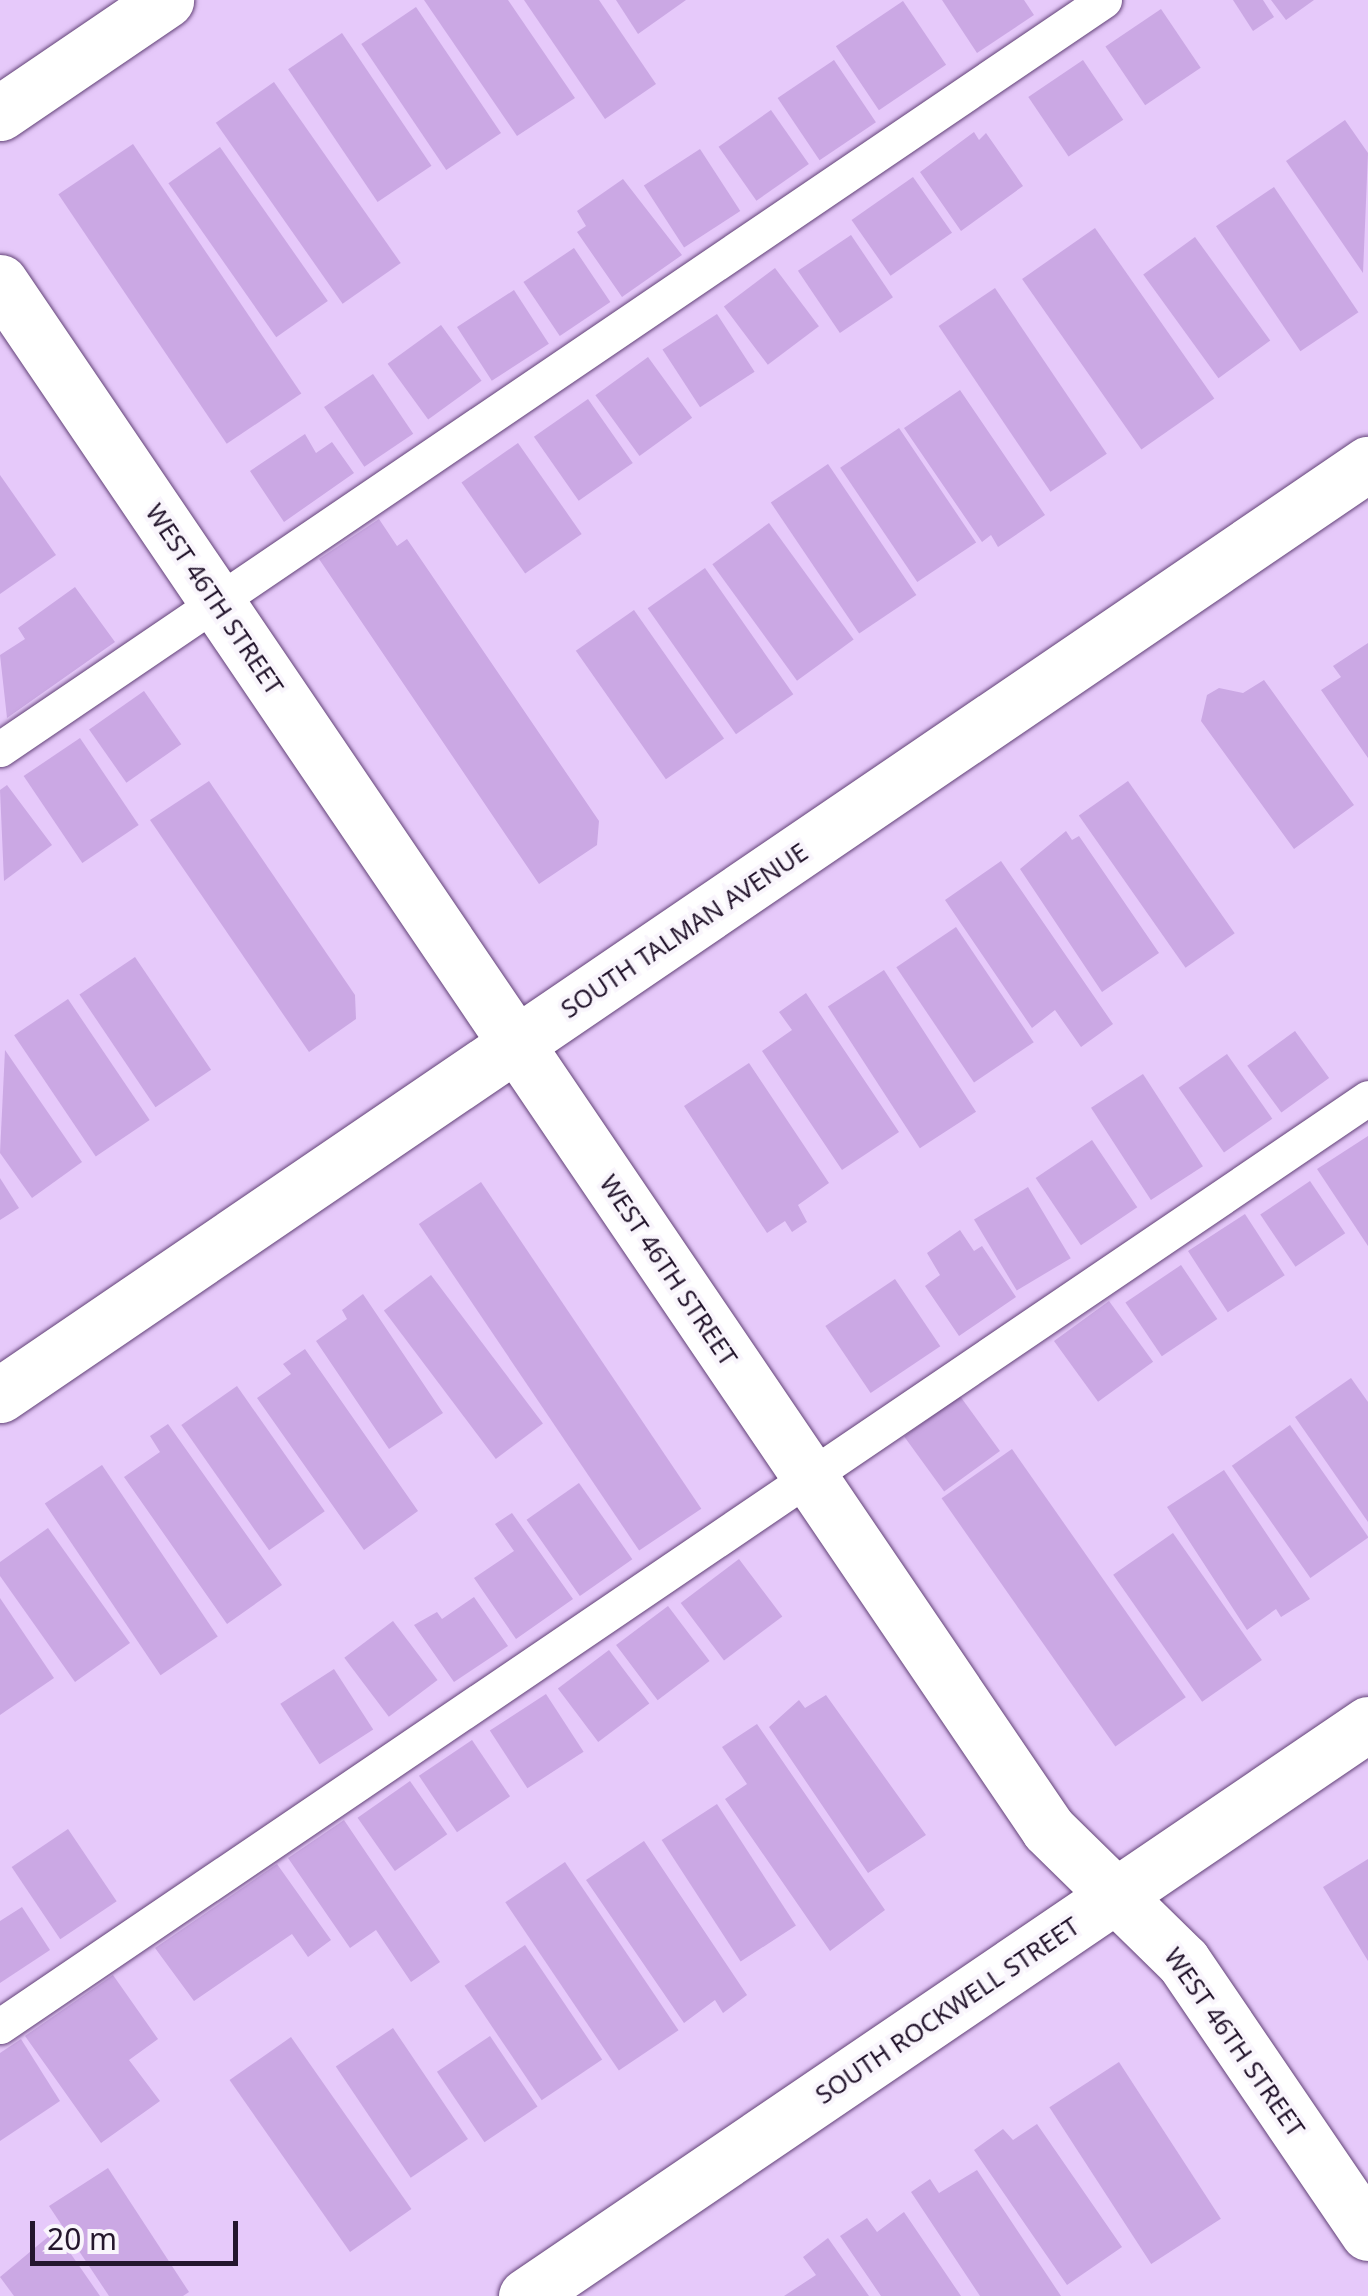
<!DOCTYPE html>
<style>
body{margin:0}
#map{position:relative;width:1368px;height:2296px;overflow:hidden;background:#e6c9fa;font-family:"Noto Sans",sans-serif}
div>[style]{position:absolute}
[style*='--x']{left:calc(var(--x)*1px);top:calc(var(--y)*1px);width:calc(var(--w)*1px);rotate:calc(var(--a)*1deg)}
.building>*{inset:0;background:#cba8e4;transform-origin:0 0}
.roads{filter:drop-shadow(0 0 2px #624277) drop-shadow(0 0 2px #624277)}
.lane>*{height:35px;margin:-17.5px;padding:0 17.5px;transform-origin:17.5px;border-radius:17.5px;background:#fff}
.street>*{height:55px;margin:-27.5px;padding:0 27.5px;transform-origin:27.5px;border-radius:27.5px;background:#fff}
span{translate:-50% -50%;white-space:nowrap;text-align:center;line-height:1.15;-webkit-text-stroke:8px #f9f5fc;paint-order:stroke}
.street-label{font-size:25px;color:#24162d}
.scale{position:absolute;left:30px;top:2221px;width:208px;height:45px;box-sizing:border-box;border:5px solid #24162d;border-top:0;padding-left:12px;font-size:30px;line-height:35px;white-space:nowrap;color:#24162d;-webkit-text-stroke:8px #f9f5fc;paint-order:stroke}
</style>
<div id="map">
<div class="building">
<i style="clip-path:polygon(424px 0,508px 0,575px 98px,517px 136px)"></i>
<i style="clip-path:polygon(524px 0,599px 0,656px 84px,605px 119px)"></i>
<i style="clip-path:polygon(616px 0,686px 0,638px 34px)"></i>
<i style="clip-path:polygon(942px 0,1024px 0,1034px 15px,977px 53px)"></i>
<i style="clip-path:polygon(1233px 0,1263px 0,1274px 17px,1253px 31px)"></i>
<i style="clip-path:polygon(1271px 0,1314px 0,1286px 20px)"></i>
<i style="left:903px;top:1px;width:77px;height:81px;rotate:56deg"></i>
<i style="left:416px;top:7px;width:152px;height:66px;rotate:56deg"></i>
<i style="left:1161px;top:9px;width:71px;height:67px;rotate:56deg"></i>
<i style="left:342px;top:33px;width:160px;height:65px;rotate:56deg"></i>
<i style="left:834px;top:60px;width:75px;height:68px;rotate:56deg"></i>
<i style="left:1083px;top:60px;width:72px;height:66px;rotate:56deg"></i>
<i style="left:274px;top:82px;width:221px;height:71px;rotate:55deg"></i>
<i style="left:771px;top:110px;width:66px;height:64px;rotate:55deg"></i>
<i style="clip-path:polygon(1345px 120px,1368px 153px,1363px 273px,1286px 161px)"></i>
<i style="clip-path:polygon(974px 132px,979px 140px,986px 133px,1023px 186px,961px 231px,920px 172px)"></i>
<i style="left:133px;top:144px;width:301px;height:90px;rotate:56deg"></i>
<i style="left:220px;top:147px;width:188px;height:63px;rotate:55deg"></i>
<i style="left:700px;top:149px;width:74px;height:67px;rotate:57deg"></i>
<i style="left:913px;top:177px;width:68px;height:75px;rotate:55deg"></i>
<i style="clip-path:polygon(623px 179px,682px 255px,622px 297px,577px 232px,586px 226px,577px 211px)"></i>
<i style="left:1274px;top:187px;width:151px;height:70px;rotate:56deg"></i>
<i style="left:1095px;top:228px;width:208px;height:89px;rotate:55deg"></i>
<i style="left:851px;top:235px;width:75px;height:64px;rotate:56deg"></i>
<i style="left:1195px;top:237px;width:128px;height:64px;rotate:54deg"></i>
<i style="left:574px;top:248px;width:65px;height:61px;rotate:56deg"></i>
<i style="left:775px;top:268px;width:73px;height:64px;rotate:53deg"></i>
<i style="left:995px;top:288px;width:200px;height:68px;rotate:56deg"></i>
<i style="left:514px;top:290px;width:64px;height:68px;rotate:57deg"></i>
<i style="left:717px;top:314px;width:69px;height:65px;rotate:57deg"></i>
<i style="left:441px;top:325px;width:69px;height:66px;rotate:54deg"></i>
<i style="left:648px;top:357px;width:75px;height:65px;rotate:54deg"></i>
<i style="left:373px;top:374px;width:72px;height:59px;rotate:56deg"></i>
<i style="clip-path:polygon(960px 390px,1045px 515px,998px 547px,991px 535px,982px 542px,904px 428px)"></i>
<i style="left:588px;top:399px;width:78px;height:66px;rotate:55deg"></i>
<i style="left:899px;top:428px;width:138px;height:71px;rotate:56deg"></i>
<i style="clip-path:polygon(305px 434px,316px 453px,332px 442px,354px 473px,284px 522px,250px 471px)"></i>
<i style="left:518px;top:443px;width:111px;height:69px;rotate:55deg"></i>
<i style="left:828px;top:464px;width:158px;height:69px;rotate:56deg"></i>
<i style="clip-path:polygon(0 475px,56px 555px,0 594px)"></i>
<i style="clip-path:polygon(379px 519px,397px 546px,407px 539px,599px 821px,597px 845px,539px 884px,319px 559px)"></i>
<i style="left:769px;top:523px;width:144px;height:70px;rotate:54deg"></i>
<i style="left:705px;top:568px;width:154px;height:70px;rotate:55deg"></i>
<i style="clip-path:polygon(75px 587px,115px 642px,7px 718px,0 655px,25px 639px,18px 628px)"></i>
<i style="left:634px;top:610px;width:157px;height:71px;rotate:55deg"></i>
<i style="clip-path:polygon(1368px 643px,1368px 758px,1321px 690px,1341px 677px,1333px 666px)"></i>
<i style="clip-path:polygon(1264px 680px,1354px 805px,1294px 849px,1201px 721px,1207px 695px,1219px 688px,1243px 693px)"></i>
<i style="left:144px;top:691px;width:65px;height:67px;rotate:55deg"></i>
<i style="left:80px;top:738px;width:105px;height:68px;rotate:56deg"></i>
<i style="clip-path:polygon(209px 781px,355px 995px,356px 1019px,309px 1052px,150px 820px)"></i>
<i style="left:1128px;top:781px;width:186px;height:60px;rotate:55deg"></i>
<i style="clip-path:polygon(7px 785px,52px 845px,4px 881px,0 790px)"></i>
<i style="clip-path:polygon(1066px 831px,1072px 840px,1079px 836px,1159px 953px,1102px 992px,1020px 869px)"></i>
<i style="clip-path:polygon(1001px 861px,1113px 1024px,1081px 1047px,1055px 1010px,1032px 1028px,945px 900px)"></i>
<i style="left:956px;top:927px;width:139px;height:72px;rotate:56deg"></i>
<i style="left:135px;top:957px;width:136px;height:67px;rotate:56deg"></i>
<i style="left:884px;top:970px;width:169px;height:67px;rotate:57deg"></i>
<i style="clip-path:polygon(806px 993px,899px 1132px,842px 1170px,762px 1051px,792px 1030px,779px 1012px)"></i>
<i style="left:68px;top:999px;width:146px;height:65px;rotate:56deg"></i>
<i style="left:1295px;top:1031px;width:58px;height:59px;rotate:54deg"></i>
<i style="clip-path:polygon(5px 1050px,82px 1162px,32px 1198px,0 1153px)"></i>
<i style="left:1227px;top:1054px;width:79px;height:59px;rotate:55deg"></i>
<i style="clip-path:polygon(749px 1063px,829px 1183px,798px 1205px,807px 1222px,792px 1232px,785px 1221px,767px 1233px,684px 1106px)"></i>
<i style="left:1143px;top:1074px;width:110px;height:62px;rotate:57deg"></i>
<i style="clip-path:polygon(1368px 1136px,1368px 1246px,1317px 1169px)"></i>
<i style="left:1092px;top:1140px;width:81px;height:68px;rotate:56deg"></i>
<i style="clip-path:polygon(0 1178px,19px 1208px,0 1220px)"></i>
<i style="left:1310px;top:1181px;width:63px;height:60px;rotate:56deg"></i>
<i style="left:481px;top:1182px;width:394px;height:75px;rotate:56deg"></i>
<i style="left:1028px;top:1187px;width:83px;height:63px;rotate:59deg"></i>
<i style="left:1245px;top:1214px;width:73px;height:68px;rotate:57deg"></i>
<i style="clip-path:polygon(960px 1230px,974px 1251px,982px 1246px,1016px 1297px,959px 1336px,925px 1286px,940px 1275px,927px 1253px)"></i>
<i style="left:1181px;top:1265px;width:65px;height:67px;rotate:56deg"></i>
<i style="left:431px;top:1275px;width:186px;height:59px;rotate:53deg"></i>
<i style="left:895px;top:1279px;width:81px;height:84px;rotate:56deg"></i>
<i style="clip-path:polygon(363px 1294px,443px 1413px,389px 1449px,316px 1341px,347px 1319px,342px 1310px)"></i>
<i style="left:1109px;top:1301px;width:75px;height:68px;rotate:54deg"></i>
<i style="clip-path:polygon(305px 1349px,418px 1511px,364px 1550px,257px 1398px,291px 1374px,283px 1364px)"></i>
<i style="clip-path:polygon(1351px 1378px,1368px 1402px,1368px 1522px,1295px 1417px)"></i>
<i style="left:237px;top:1386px;width:153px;height:68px;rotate:55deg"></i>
<i style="left:960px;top:1396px;width:68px;height:69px;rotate:54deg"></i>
<i style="clip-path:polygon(168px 1424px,282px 1585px,227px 1624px,124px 1477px,160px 1452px,150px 1436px)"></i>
<i style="left:1290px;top:1425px;width:137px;height:71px;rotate:55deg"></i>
<i style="left:1012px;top:1449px;width:303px;height:86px;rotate:55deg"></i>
<i style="left:102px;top:1465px;width:207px;height:69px;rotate:56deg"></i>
<i style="clip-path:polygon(1224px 1470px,1310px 1599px,1281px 1617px,1276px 1609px,1247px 1630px,1167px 1507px)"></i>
<i style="left:579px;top:1483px;width:93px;height:64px;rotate:55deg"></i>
<i style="clip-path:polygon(512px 1513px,573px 1599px,516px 1639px,474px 1578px,514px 1551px,495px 1524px)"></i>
<i style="clip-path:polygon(48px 1528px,130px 1643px,75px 1682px,0 1576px,0 1562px)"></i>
<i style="left:1173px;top:1533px;width:155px;height:73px;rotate:55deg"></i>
<i style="left:739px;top:1559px;width:72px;height:73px;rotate:53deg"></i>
<i style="clip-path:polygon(474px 1597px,508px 1646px,454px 1682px,414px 1625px,437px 1612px,442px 1619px)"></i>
<i style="clip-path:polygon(0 1598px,54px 1678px,0 1715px)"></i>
<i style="left:668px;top:1606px;width:69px;height:65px;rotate:53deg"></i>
<i style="left:393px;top:1621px;width:74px;height:61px;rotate:53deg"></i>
<i style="left:609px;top:1650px;width:67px;height:64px;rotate:53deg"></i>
<i style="left:334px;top:1669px;width:72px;height:64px;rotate:57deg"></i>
<i style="left:546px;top:1694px;width:69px;height:67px;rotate:57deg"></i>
<i style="clip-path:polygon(826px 1695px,926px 1835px,868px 1873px,769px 1727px,799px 1700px,805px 1708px)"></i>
<i style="clip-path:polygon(757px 1724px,885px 1910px,830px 1951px,725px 1799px,747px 1784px,722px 1747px)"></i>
<i style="left:472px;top:1740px;width:68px;height:64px;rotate:56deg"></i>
<i style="left:410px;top:1781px;width:65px;height:64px;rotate:55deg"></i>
<i style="left:717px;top:1804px;width:145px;height:66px;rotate:57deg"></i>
<i style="clip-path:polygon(344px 1820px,440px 1962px,411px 1982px,376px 1930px,350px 1948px,288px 1858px)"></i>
<i style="left:68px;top:1829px;width:87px;height:68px;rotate:56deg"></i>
<i style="clip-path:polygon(644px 1841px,747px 1995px,723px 2013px,715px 2000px,684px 2023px,586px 1880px)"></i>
<i style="clip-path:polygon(1368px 1859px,1368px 1961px,1323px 1887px)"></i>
<i style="left:565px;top:1862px;width:203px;height:72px;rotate:56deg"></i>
<i style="clip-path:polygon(277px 1864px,331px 1940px,308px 1957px,292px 1934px,194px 2001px,155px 1948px)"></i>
<i style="clip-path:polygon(22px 1907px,50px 1950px,0 1983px,0 1921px)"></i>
<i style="left:525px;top:1945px;width:138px;height:73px;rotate:56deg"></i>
<i style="clip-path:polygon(113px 1975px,158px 2039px,129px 2060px,160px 2101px,101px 2143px,25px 2036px)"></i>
<i style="left:393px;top:2028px;width:134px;height:69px;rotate:56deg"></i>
<i style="left:490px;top:2036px;width:85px;height:64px;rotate:56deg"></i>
<i style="left:291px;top:2037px;width:210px;height:75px;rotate:55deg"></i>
<i style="clip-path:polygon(21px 2039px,60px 2101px,0 2141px,0 2053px)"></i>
<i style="left:1119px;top:2062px;width:187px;height:83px;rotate:57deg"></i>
<i style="clip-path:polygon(1037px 2124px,1122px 2247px,1067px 2285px,974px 2150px,1003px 2129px,1013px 2140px)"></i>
<i style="clip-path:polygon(108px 2168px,189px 2292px,183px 2296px,109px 2296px,49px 2206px)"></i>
<i style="clip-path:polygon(977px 2170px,1061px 2296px,980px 2296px,911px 2192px,930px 2179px,939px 2193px)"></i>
<i style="clip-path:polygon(904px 2212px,961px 2296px,881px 2296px,840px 2236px,867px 2218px,877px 2232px)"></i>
<i style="clip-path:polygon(55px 2231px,100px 2296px,14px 2296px,0 2277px)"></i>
<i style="clip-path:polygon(828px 2238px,869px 2296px,784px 2296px,816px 2275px,803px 2257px)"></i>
</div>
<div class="roads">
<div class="lane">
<i style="--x:0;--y:749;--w:1334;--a:-34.15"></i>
<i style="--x:0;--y:2026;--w:1653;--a:-34.15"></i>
</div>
<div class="street">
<i style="--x:0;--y:113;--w:201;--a:-34.2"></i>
<i style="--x:0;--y:282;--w:1869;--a:55.88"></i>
<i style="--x:1048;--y:1829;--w:189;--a:44.4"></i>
<i style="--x:1183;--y:1961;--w:329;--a:55.8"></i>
<i style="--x:0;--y:1395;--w:1655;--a:-34.24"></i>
<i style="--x:526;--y:2296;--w:1018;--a:-34.19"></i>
</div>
</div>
<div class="street-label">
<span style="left:215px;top:599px;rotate:56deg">WEST 46TH STREET</span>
<span style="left:684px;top:930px;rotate:-34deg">SOUTH TALMAN AVENUE</span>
<span style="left:669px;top:1270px;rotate:56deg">WEST 46TH STREET</span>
<span style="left:947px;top:2010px;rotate:-34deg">SOUTH ROCKWELL STREET</span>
<span style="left:1235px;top:2042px;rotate:55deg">WEST 46TH STREET</span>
</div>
<div class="scale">20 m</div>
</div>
